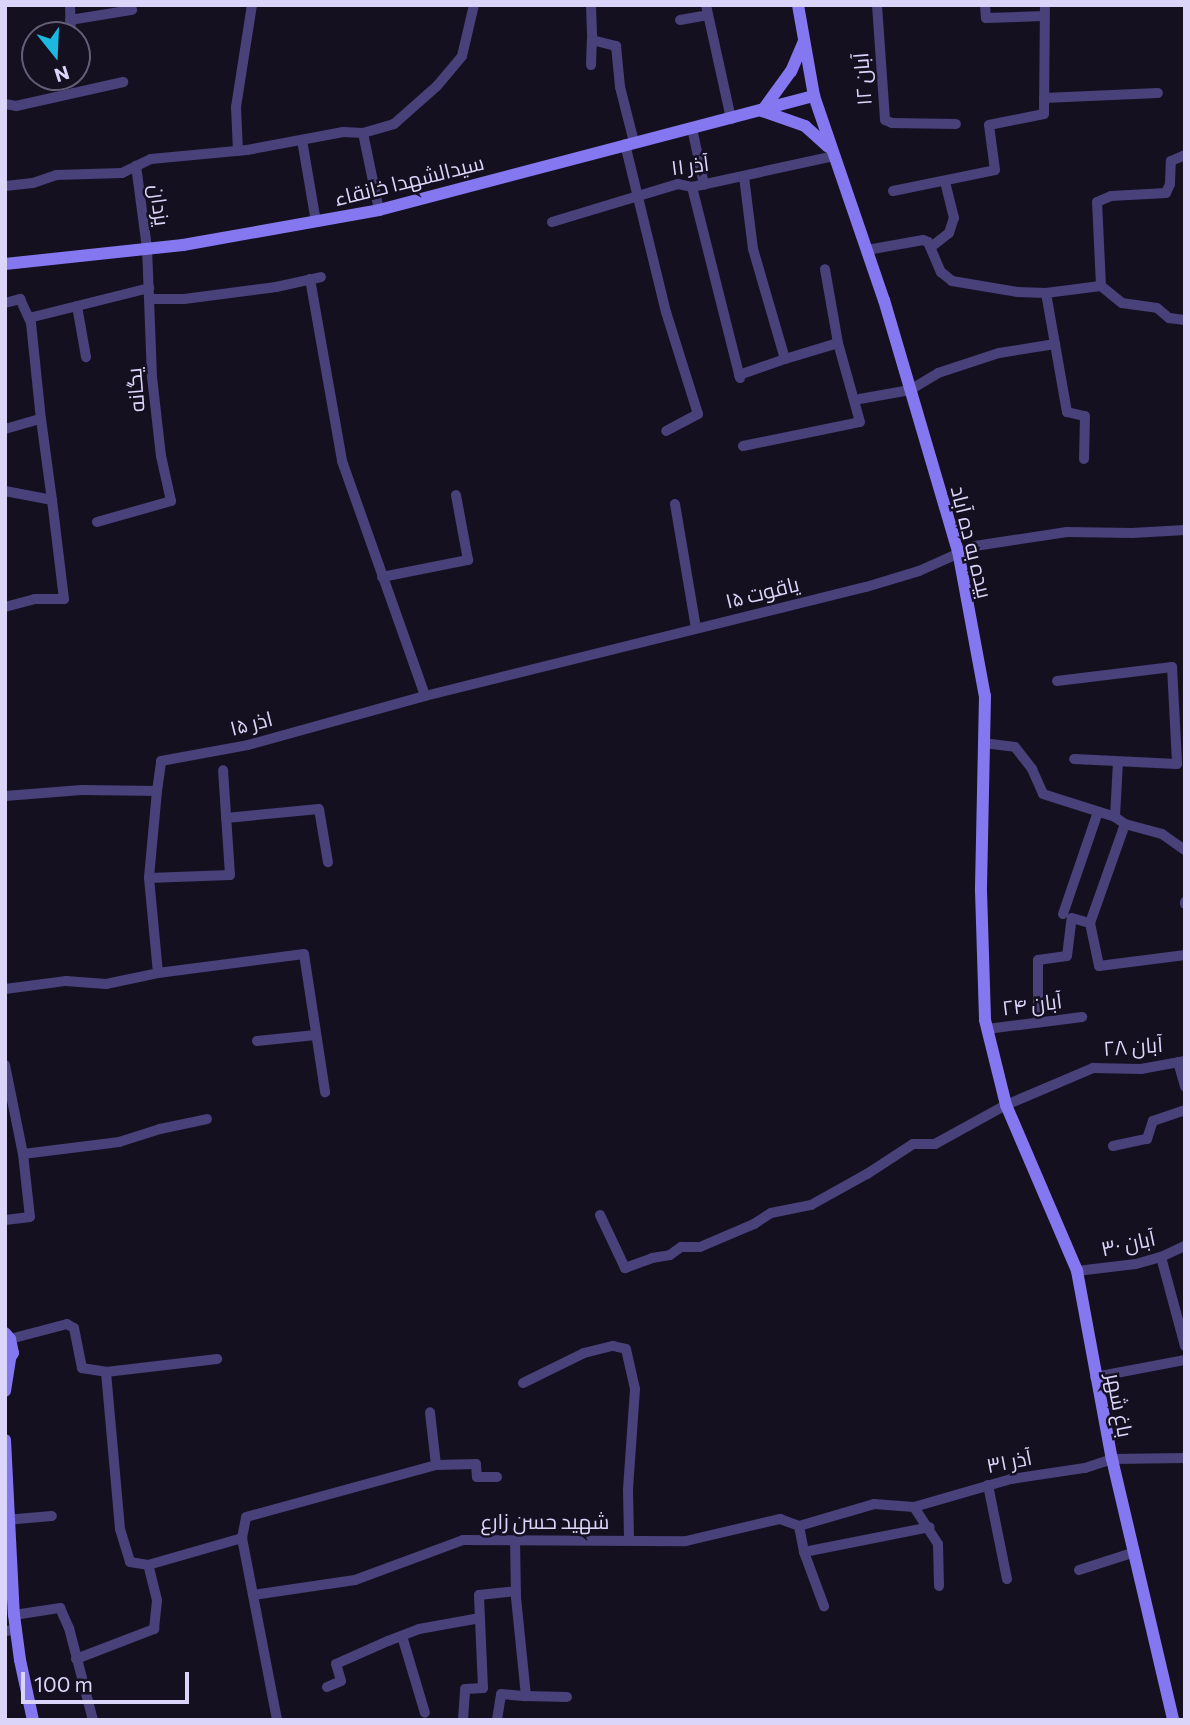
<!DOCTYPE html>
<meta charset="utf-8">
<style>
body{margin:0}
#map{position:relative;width:1190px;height:1725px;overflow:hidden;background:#141020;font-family:Commissioner,Cairo,sans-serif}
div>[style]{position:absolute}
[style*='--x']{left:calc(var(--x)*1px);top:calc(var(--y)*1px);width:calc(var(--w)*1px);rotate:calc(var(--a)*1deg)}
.minor>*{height:10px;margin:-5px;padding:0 5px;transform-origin:5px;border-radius:5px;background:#48417a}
.secondary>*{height:12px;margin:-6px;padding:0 6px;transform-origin:6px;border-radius:6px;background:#8577ef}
span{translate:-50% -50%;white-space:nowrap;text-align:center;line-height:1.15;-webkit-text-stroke:5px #141020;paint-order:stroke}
.street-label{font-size:21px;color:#dcd5fa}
.frame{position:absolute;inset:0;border:7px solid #dcd5fa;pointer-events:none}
.north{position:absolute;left:21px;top:21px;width:70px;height:70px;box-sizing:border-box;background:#141020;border:2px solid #645f77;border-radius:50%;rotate:162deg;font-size:19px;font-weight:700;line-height:28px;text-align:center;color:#dcd5fa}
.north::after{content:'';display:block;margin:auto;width:24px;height:32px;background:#1bb9df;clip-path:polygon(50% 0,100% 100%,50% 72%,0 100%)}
.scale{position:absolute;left:21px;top:1672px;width:168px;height:32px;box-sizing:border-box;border:4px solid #dcd5fa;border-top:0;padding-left:9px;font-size:21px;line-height:24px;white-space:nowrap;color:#dcd5fa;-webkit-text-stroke:5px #141020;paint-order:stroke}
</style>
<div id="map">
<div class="minor">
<i style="--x:70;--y:5;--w:30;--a:88"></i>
<i style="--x:591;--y:5;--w:35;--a:88"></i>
<i style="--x:592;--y:40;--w:25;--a:14"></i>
<i style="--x:616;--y:46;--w:41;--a:84.4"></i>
<i style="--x:620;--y:87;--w:57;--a:75.7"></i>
<i style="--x:706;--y:5;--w:117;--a:77.6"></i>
<i style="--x:877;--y:5;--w:115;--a:86"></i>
<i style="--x:885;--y:120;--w:8;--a:23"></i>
<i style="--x:892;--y:123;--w:64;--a:0.9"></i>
<i style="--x:985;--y:5;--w:13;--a:86"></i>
<i style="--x:986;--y:18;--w:58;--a:-2"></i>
<i style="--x:70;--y:20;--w:63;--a:-9.2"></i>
<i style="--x:680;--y:20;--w:28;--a:-10"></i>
<i style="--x:591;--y:65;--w:25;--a:-88"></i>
<i style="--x:1044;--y:98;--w:114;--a:-2.5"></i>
<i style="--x:5;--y:104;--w:11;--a:10"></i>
<i style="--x:16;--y:106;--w:110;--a:-12.6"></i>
<i style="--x:692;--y:128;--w:58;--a:78.1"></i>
<i style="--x:363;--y:133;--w:79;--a:78.3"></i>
<i style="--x:302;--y:140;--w:83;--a:80.3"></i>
<i style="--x:625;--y:144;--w:173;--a:76.3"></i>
<i style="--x:666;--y:312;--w:107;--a:72.6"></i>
<i style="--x:698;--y:414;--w:36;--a:152"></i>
<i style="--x:238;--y:151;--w:44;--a:-92.6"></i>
<i style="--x:236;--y:107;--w:103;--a:-81.1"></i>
<i style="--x:5;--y:186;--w:28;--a:-6"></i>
<i style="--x:33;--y:183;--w:24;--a:-19"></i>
<i style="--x:56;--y:175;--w:66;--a:-1.7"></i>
<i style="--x:122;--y:173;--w:32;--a:-26"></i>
<i style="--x:151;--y:159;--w:96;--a:-5.4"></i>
<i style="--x:247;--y:150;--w:98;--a:-10.6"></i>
<i style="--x:343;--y:132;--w:20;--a:3"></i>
<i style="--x:363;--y:133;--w:32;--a:-16"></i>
<i style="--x:394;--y:124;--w:57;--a:-41.5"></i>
<i style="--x:437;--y:86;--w:39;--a:-50"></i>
<i style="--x:462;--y:56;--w:52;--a:-76.8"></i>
<i style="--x:692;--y:187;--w:197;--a:75.9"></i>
<i style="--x:893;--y:191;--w:104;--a:-11.6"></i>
<i style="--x:995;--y:170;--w:45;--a:-97.6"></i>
<i style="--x:989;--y:125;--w:56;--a:-11.3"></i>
<i style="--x:1044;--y:114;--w:109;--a:-89.5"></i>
<i style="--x:552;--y:222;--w:132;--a:-16.8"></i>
<i style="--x:678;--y:184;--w:14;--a:12"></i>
<i style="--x:692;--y:187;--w:145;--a:-12.3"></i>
<i style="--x:931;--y:247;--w:23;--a:-38"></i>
<i style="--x:949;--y:233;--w:16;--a:-72"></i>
<i style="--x:954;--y:218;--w:38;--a:-104"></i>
<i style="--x:867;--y:250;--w:57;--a:-10.1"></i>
<i style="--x:923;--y:240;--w:5;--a:22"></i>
<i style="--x:928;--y:242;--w:33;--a:67"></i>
<i style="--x:941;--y:272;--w:14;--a:39"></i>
<i style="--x:952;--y:281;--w:67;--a:9.5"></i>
<i style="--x:1018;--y:292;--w:28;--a:2"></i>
<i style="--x:1046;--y:293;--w:55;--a:-7.3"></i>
<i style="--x:1101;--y:286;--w:27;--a:39"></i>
<i style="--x:1122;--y:303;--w:35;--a:8"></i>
<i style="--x:1157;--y:308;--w:16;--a:40"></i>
<i style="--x:1169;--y:318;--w:16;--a:7"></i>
<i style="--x:310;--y:279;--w:185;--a:80"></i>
<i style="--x:342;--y:461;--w:249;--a:70.5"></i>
<i style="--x:1101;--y:286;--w:84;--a:-92.7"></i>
<i style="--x:1097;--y:202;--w:15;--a:-23"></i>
<i style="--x:1111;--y:196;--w:55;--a:-3.1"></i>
<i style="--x:1166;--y:193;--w:10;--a:-66"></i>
<i style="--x:1170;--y:184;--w:23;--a:-88"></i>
<i style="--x:1171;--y:161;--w:15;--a:-23"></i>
<i style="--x:1046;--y:293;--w:121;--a:80"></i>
<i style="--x:1067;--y:412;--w:18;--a:13"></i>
<i style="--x:1085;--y:416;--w:43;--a:91.3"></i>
<i style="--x:149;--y:299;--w:35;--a:0"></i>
<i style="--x:184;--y:299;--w:93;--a:-7.4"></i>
<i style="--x:276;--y:287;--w:46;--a:-12.5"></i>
<i style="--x:5;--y:303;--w:16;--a:-15"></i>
<i style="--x:20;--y:299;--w:26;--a:65"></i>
<i style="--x:31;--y:323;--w:97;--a:84.1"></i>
<i style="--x:77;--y:306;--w:52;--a:80"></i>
<i style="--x:29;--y:318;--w:124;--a:-14"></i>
<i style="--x:785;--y:359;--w:55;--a:-16.8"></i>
<i style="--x:739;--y:375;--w:49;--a:-19.2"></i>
<i style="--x:785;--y:359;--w:115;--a:-106.2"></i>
<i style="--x:753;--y:249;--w:73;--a:-97.1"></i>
<i style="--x:854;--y:400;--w:57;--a:-10.1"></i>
<i style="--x:910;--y:390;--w:33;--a:-31"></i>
<i style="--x:938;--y:373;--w:64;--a:-18.2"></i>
<i style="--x:999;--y:353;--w:57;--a:-9.1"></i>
<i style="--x:5;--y:429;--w:37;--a:-16"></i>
<i style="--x:41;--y:419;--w:82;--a:82.3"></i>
<i style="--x:743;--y:446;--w:119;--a:-11.6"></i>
<i style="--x:860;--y:422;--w:82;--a:-105.6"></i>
<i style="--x:838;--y:343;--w:75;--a:-100"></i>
<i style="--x:5;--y:491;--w:48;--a:10.8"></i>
<i style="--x:52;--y:500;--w:100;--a:83.1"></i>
<i style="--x:64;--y:599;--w:29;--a:180"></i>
<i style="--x:35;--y:599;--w:31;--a:165"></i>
<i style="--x:675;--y:504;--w:126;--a:80.4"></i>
<i style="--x:97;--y:522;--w:77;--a:-15.8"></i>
<i style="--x:171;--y:501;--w:46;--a:-102.5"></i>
<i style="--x:161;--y:456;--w:80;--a:-96.5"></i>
<i style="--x:152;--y:377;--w:129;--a:-92.2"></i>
<i style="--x:147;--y:248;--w:83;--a:-97.6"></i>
<i style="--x:382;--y:577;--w:88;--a:-11.2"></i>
<i style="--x:468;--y:560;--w:66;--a:-100.5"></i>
<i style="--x:1057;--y:681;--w:116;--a:-6.9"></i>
<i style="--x:1172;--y:667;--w:97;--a:87"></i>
<i style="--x:1177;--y:764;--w:103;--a:-177.2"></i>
<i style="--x:983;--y:743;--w:32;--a:7"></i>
<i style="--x:1015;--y:747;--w:28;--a:52"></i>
<i style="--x:1032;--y:769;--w:27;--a:66"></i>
<i style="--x:1043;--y:794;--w:76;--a:17.7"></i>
<i style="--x:157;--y:791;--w:30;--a:-82"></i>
<i style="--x:161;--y:761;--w:88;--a:-10.4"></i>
<i style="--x:248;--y:745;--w:184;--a:-15.5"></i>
<i style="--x:425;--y:696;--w:454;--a:-13.9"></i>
<i style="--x:866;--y:587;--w:55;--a:-16.8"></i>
<i style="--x:919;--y:571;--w:61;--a:-24.1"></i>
<i style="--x:975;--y:546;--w:93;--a:-8.7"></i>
<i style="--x:1067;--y:532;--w:65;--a:0.9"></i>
<i style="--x:1132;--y:533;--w:53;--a:-3.2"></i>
<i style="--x:5;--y:796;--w:77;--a:-4.5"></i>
<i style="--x:82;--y:790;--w:75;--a:0.8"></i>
<i style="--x:157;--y:791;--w:87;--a:95.3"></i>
<i style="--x:226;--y:818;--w:93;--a:-5.5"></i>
<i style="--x:319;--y:809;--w:54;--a:80.4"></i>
<i style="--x:1125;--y:824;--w:38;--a:15"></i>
<i style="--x:1162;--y:834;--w:28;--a:35"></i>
<i style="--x:1185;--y:902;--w:2;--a:90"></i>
<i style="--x:1063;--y:914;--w:108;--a:-71.1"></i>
<i style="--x:1090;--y:923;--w:44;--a:78.2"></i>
<i style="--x:1099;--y:966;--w:87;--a:-7.3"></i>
<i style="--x:158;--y:973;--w:95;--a:-95.4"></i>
<i style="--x:149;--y:878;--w:81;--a:-2.1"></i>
<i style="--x:230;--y:875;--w:105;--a:-93.8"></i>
<i style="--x:5;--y:989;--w:62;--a:-7.5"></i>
<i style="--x:66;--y:981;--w:40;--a:4.3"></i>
<i style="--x:106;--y:984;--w:53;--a:-11.9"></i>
<i style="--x:158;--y:973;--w:147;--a:-7.4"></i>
<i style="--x:304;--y:954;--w:140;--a:81.3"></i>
<i style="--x:1038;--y:1022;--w:62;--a:-90"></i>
<i style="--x:1038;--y:960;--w:29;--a:-8"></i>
<i style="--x:1067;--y:956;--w:38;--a:-83"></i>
<i style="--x:1072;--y:918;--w:19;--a:16"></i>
<i style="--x:1090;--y:923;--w:105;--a:-70.5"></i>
<i style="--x:1125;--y:824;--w:12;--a:-145"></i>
<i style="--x:1115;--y:817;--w:55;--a:-86.9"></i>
<i style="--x:987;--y:1029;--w:96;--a:-7.2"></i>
<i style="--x:257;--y:1041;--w:59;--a:-5.8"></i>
<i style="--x:1178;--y:1062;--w:26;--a:74"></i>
<i style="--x:5;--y:1065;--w:91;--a:78.6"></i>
<i style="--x:23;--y:1154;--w:63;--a:83.7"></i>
<i style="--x:30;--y:1217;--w:25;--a:173"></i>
<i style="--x:1113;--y:1146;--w:35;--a:-12"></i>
<i style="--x:1147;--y:1139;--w:19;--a:-72"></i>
<i style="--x:1153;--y:1121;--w:34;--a:-19"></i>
<i style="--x:23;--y:1154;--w:97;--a:-7.1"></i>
<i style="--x:119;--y:1142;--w:43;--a:-17.6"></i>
<i style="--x:160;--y:1129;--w:48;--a:-12"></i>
<i style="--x:600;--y:1215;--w:59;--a:64.7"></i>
<i style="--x:625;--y:1268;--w:29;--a:-20"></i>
<i style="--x:652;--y:1258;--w:18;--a:-9"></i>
<i style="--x:670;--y:1255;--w:14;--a:-36"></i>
<i style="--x:681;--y:1247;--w:19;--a:0"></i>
<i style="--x:700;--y:1247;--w:59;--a:-23.1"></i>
<i style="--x:754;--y:1224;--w:20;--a:-33"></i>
<i style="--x:771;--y:1213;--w:41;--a:-11.3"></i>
<i style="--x:811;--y:1205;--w:64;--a:-29"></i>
<i style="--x:867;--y:1174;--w:55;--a:-33.1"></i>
<i style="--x:913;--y:1144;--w:22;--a:0"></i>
<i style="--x:935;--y:1144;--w:81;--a:-28.8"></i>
<i style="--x:1006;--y:1105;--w:95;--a:-23"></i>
<i style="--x:1093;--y:1068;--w:48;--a:1.2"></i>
<i style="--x:1141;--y:1069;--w:45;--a:-10.3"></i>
<i style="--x:1161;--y:1257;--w:92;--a:74.9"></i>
<i style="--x:1077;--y:1271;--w:59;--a:-6.8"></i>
<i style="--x:1136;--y:1264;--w:26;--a:-16"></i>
<i style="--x:1161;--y:1257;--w:26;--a:-25"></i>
<i style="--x:10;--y:1339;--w:59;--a:-14.7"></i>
<i style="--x:67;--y:1324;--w:8;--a:30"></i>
<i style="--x:74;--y:1328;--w:41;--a:78.7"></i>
<i style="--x:82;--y:1368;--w:24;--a:9"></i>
<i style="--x:106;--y:1372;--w:112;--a:-6.7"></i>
<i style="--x:106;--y:1372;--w:158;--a:84.9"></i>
<i style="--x:120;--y:1529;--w:34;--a:73"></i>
<i style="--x:130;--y:1562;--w:18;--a:9"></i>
<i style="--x:1095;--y:1377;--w:92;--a:-10.7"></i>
<i style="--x:523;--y:1383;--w:68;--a:-26.2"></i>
<i style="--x:584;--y:1353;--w:30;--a:-14"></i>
<i style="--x:613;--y:1346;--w:13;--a:13"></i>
<i style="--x:626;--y:1349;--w:41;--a:77.3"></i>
<i style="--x:635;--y:1389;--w:101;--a:94"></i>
<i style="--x:628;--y:1490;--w:49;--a:88.8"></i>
<i style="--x:436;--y:1465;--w:40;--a:-1.4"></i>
<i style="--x:476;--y:1464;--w:13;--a:86"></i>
<i style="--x:477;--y:1477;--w:20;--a:0"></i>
<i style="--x:988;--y:1485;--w:96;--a:78.6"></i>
<i style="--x:914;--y:1507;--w:101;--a:-16.1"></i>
<i style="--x:1011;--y:1479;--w:75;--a:-8.5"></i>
<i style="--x:1085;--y:1468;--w:28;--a:-18"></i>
<i style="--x:1112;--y:1459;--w:73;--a:-0.8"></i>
<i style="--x:5;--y:1520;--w:47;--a:-4.9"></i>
<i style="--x:799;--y:1526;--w:78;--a:-16.3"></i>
<i style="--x:874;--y:1504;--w:40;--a:4.3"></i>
<i style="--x:914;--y:1507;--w:44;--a:57"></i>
<i style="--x:938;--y:1544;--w:42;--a:88.6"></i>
<i style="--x:799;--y:1526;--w:26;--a:79"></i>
<i style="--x:804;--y:1552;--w:58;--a:69.7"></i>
<i style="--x:242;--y:1538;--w:21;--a:-79"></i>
<i style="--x:246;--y:1517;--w:197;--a:-15.3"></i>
<i style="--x:436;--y:1465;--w:53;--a:-96.5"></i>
<i style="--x:804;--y:1552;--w:128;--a:-11.2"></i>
<i style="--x:1079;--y:1570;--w:59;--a:-17.8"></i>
<i style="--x:253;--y:1595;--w:103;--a:-8.4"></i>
<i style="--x:355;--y:1580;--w:115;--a:-20.3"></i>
<i style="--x:463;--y:1540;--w:223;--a:0.3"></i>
<i style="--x:686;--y:1541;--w:97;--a:-13.2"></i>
<i style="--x:780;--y:1519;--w:20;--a:20"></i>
<i style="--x:14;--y:1615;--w:47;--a:-8.7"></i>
<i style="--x:60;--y:1608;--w:22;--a:66"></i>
<i style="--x:69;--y:1628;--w:95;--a:75.4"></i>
<i style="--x:5;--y:1631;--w:12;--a:-5"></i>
<i style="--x:402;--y:1636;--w:80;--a:73.4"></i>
<i style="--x:76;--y:1659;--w:84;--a:-21"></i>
<i style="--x:154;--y:1629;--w:29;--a:-84"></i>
<i style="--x:157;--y:1600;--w:36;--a:-104"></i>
<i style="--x:148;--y:1565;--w:98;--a:-16"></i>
<i style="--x:242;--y:1538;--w:185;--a:79.1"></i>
<i style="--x:327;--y:1687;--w:15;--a:-23"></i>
<i style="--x:341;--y:1681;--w:18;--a:-106"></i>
<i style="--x:336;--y:1664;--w:57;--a:-23.9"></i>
<i style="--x:388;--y:1641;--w:33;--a:-21"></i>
<i style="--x:419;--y:1629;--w:62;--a:-10.2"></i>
<i style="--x:526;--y:1696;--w:41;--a:1.4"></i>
<i style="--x:463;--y:1720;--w:31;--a:-86"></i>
<i style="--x:465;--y:1689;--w:18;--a:-3"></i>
<i style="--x:483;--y:1688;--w:93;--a:-92.5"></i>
<i style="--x:479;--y:1595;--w:37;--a:-6"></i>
<i style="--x:497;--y:1720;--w:26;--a:-81"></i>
<i style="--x:501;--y:1694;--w:25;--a:5"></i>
<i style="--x:526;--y:1696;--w:100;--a:-95.8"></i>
<i style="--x:516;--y:1597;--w:55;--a:-91"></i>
</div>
<div class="secondary">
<i style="--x:798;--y:5;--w:92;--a:80"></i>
<i style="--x:814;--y:96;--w:216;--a:71.1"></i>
<i style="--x:884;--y:300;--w:262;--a:73.6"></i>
<i style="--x:958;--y:551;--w:147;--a:79.5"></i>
<i style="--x:985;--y:696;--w:195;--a:91.2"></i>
<i style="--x:981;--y:891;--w:129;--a:88.2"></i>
<i style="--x:985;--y:1020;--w:88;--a:76.1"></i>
<i style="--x:1006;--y:1105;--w:181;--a:66.8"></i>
<i style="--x:1077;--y:1271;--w:191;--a:79.5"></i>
<i style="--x:1112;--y:1459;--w:268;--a:76.8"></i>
<i style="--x:804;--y:41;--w:33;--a:113"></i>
<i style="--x:791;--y:71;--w:49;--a:125.9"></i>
<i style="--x:762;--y:111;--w:46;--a:19.2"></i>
<i style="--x:805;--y:126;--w:31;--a:42"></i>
<i style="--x:5;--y:264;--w:179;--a:-6.1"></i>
<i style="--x:183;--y:245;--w:199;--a:-10.1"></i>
<i style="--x:379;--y:210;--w:450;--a:-14.7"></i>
<i style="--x:5;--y:1333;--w:8;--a:50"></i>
<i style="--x:10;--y:1339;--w:14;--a:78"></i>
<i style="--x:13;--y:1353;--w:15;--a:122"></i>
<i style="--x:5;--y:1391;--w:31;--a:-81"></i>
<i style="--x:5;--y:1440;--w:175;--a:87.1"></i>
<i style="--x:14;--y:1615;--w:45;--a:82.4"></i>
<i style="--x:20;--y:1660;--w:61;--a:77.8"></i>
</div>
<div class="street-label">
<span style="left:862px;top:79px;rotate:-94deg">آبان ۱۲</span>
<span style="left:690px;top:165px;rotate:-7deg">آذر ۱۱</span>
<span style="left:409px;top:180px;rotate:-14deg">سیدالشهدا خانقاء</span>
<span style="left:160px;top:205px;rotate:82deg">یزدان</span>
<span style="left:135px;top:390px;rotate:-95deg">یگانه</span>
<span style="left:972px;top:542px;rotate:76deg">بیده به ده آباد</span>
<span style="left:762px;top:592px;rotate:-14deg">یاقوت ۱۵</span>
<span style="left:251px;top:723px;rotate:-14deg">اذر ۱۵</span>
<span style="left:1032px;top:1004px;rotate:-7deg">آبان ۲۴</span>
<span style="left:1133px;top:1046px;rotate:-4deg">آبان ۲۸</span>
<span style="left:1128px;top:1243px;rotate:-12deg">آبان ۳۰</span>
<span style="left:1120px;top:1405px;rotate:79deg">باغ شهر</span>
<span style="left:1009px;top:1461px;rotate:-11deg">آذر ۳۱</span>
<span style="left:545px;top:1521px">شهید حسن زارع</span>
</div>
<div class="frame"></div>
<div class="north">N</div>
<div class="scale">100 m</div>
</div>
